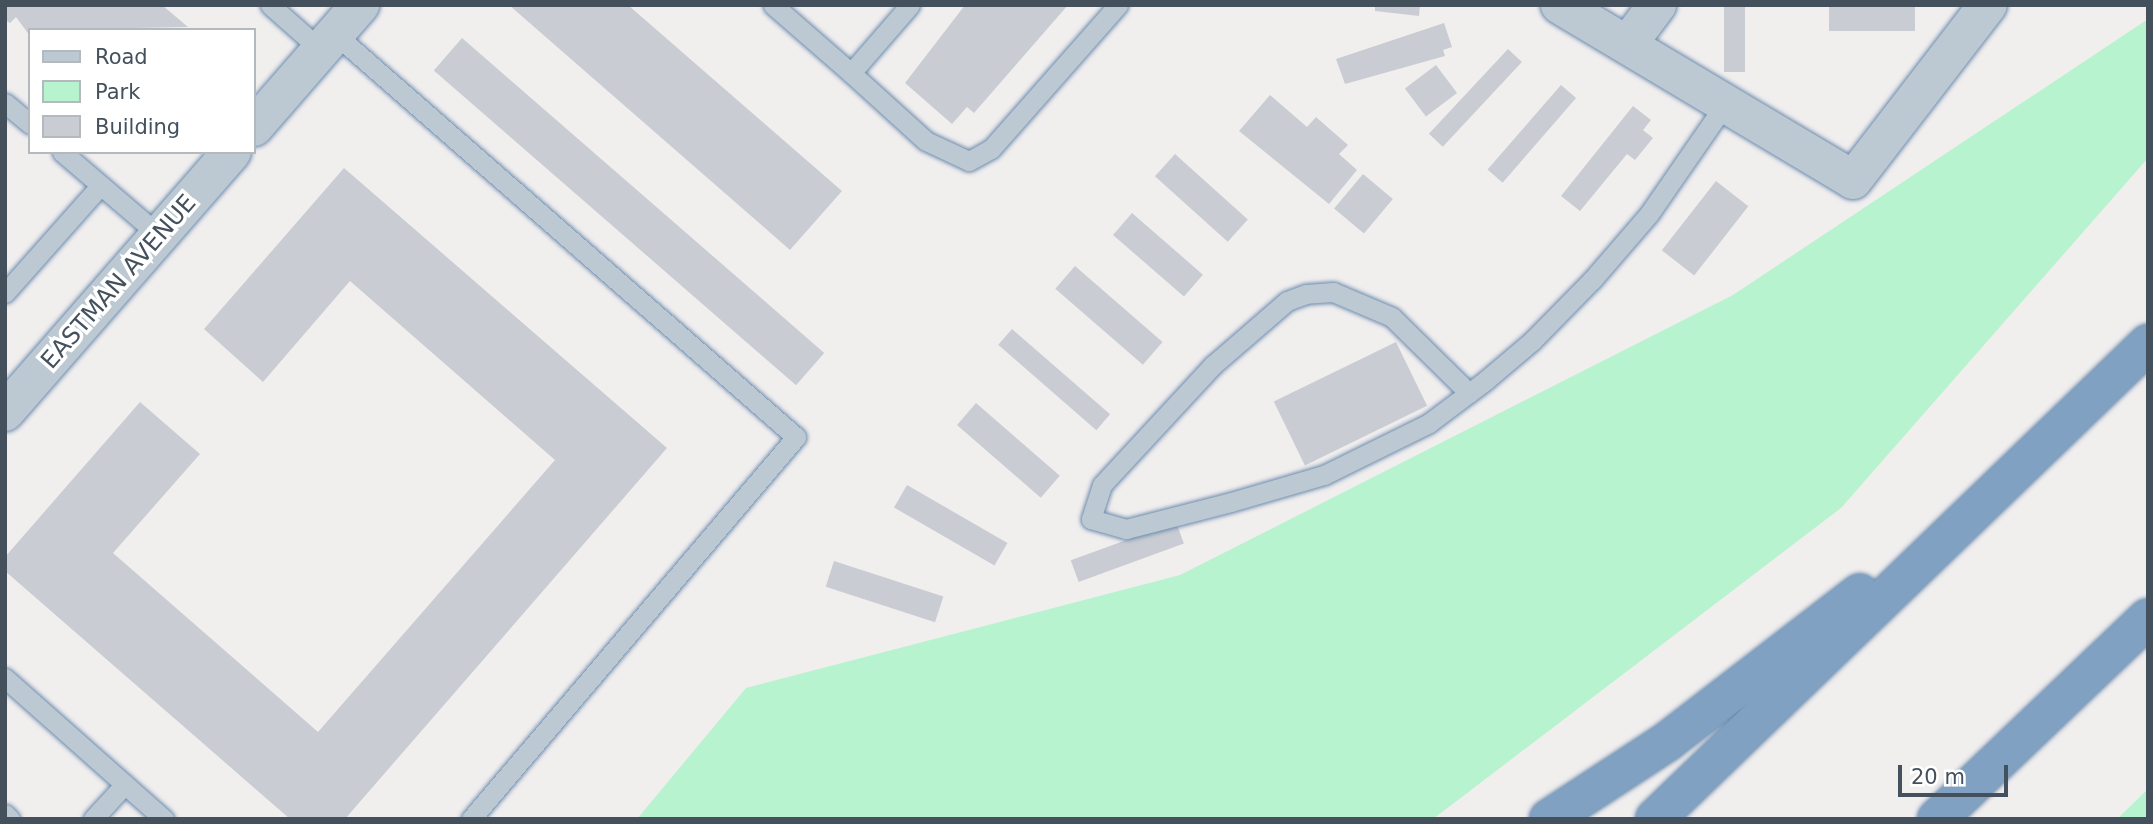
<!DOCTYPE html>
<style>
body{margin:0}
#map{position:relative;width:2153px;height:824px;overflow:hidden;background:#f1eeee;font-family:"DejaVu Sans",sans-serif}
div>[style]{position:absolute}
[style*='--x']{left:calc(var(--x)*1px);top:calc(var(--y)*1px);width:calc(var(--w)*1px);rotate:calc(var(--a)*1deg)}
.green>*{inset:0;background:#b7f3ce}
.building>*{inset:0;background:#c9cdd3;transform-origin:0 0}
.roads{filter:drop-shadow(0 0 2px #6c8cae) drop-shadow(0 0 2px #6c8cae)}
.lane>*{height:19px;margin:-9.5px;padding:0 9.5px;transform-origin:9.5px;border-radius:9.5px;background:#bdc9d2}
.street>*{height:38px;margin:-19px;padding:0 19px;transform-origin:19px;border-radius:19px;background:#bdc9d2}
.highway>*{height:38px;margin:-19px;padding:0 19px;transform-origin:19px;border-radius:19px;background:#80a1c2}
span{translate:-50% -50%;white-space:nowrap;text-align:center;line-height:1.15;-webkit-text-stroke:7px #fff;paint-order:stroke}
.street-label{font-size:24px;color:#44515d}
.frame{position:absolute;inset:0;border:7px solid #44515d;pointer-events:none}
.legend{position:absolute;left:28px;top:28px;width:228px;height:126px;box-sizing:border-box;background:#fff;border:2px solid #b4b9be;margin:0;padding:9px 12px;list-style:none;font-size:21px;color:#44515d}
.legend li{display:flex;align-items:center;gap:14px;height:35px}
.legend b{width:35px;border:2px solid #b4b9be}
.scale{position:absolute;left:1898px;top:765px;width:110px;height:32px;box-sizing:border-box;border:4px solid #44515d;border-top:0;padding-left:9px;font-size:21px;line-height:24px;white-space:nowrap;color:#44515d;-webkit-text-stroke:5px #fff;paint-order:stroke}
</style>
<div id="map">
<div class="green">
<i style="clip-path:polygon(2148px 19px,2148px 158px,1841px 508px,1433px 819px,637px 819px,746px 688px,1180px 575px,1733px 295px)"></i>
<i style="clip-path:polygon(2148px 789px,2148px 819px,2117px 819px)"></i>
</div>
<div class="building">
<i style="clip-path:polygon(5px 5px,162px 5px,188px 27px,30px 30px,30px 36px,16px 17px,10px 23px,5px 20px)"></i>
<i style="clip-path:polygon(509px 5px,628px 5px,842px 191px,790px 250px)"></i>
<i style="clip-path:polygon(965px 5px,1068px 5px,974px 113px,967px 107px,952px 124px,905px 83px)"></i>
<i style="clip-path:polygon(1375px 5px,1420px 5px,1419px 16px,1375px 11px)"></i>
<i style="left:1724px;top:5px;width:21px;height:67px"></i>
<i style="left:1829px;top:5px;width:86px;height:26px"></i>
<i style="clip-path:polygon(1444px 23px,1452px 47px,1443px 50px,1445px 56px,1345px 84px,1336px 59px)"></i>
<i style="left:462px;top:38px;width:480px;height:43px;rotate:41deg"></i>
<i style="left:1508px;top:49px;width:19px;height:116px;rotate:43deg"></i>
<i style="left:1436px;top:65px;width:35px;height:39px;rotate:53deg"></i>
<i style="left:1561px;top:85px;width:20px;height:112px;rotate:41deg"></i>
<i style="clip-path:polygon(1270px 95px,1307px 127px,1316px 117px,1348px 145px,1339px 154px,1357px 170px,1329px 204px,1239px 131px)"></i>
<i style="clip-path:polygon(1633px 106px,1651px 120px,1643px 130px,1653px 138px,1635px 160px,1627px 154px,1580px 211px,1561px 196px)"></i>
<i style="left:1175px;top:154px;width:98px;height:30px;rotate:42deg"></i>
<i style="clip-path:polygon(344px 168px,667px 448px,345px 819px,290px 819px,5px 571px,5px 557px,140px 402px,200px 454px,113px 553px,318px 732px,555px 460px,350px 281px,263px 382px,204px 329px)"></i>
<i style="left:1363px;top:174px;width:39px;height:45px;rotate:40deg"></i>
<i style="left:1716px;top:181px;width:41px;height:88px;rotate:38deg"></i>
<i style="left:1132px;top:213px;width:94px;height:29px;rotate:41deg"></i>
<i style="left:1075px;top:266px;width:116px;height:30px;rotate:41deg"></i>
<i style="left:1012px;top:329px;width:130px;height:21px;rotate:41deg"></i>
<i style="left:1396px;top:342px;width:71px;height:136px;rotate:64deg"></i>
<i style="left:976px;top:403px;width:111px;height:29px;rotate:41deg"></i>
<i style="left:907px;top:485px;width:116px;height:26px;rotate:30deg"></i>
<i style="left:1176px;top:522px;width:23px;height:112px;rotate:70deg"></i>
<i style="left:834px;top:561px;width:115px;height:27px;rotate:18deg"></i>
</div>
<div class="roads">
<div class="lane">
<i style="--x:270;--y:5;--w:68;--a:41.4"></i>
<i style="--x:773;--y:5;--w:103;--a:41.1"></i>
<i style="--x:851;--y:73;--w:90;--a:-49.1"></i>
<i style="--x:335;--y:34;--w:612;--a:41.16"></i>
<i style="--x:796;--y:437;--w:502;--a:130.39"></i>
<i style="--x:851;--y:73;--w:101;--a:42.2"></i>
<i style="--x:926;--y:141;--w:47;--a:24.9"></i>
<i style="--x:969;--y:161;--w:25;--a:-29"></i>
<i style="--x:991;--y:149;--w:192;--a:-48.6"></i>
<i style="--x:5;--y:103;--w:33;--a:40"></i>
<i style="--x:62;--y:152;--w:128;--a:40.6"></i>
<i style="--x:5;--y:293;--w:144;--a:-48.4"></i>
<i style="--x:1469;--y:393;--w:108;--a:-135.4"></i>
<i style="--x:1392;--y:317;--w:64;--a:-157"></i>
<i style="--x:1333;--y:292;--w:27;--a:176"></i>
<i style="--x:1306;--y:294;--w:20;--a:160"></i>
<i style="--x:1287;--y:301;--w:98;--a:139.1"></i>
<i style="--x:1213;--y:365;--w:163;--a:132.8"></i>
<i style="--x:1102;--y:485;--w:36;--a:108"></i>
<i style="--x:1091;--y:519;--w:36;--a:16"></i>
<i style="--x:1126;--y:529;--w:108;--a:-14.4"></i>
<i style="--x:1231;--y:502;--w:97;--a:-16.2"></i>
<i style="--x:1324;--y:475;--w:117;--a:-26.3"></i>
<i style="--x:1429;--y:423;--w:50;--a:-36.9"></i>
<i style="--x:1469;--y:393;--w:21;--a:-37"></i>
<i style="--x:1486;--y:380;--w:60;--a:-40.3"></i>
<i style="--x:1532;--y:341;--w:86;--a:-45.5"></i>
<i style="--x:1592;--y:280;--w:87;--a:-49.2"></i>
<i style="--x:1649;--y:214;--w:135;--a:-55.3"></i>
<i style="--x:5;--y:678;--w:213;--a:41.6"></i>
<i style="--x:5;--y:814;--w:7;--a:45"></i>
<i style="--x:93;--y:819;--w:47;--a:-47.6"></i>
</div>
<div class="street">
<i style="--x:1560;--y:5;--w:341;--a:30.8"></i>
<i style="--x:1853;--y:180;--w:221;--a:-52.4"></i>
<i style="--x:1628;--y:44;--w:49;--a:-53.4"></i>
<i style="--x:254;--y:127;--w:162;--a:-49"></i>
<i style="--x:5;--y:412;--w:345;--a:-48.9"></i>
</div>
<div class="highway">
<i style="--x:1549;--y:819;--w:142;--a:-33.2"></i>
<i style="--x:1668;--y:741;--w:242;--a:-37.6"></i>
<i style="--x:1655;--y:819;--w:685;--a:-43.93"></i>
<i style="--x:1937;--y:819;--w:291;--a:-43.6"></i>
</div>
</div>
<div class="street-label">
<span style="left:119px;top:282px;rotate:-49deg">EASTMAN AVENUE</span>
</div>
<div class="frame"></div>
<ul class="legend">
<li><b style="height:9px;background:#bdc9d2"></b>Road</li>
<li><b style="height:19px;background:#b7f3ce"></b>Park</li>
<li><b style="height:19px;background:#c9cdd3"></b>Building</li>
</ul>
<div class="scale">20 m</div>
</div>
